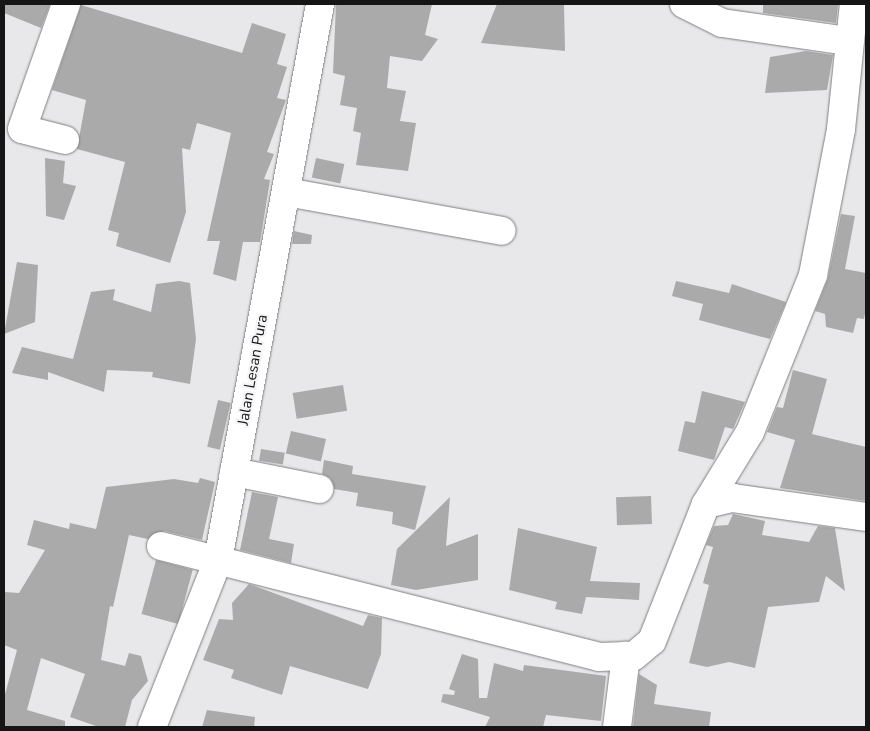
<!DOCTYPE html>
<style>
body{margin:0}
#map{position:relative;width:870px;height:731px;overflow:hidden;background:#e8e8ea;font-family:"Nunito Sans",sans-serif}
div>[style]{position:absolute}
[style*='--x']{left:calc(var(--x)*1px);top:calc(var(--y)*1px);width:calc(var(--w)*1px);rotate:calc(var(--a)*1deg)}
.building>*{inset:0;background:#aaaaab;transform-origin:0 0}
.roads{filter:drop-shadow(0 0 1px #7e7e80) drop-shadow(0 0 1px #7e7e80)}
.minor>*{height:28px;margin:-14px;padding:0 14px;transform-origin:14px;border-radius:14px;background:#fff}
span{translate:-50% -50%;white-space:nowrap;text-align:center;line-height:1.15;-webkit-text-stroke:4.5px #f5f5f7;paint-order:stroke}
.street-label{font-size:15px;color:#151515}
.frame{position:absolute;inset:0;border:5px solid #151515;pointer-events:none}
</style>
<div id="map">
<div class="building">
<i style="clip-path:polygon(4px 4px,50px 4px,41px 28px,4px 13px)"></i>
<i style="clip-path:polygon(336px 4px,432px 4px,425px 35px,438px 39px,422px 61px,390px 56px,387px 88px,406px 91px,400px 121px,416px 123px,408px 171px,356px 165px,361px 133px,353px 131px,357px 108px,340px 105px,345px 76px,333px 73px)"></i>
<i style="clip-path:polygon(497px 4px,564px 4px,565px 51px,481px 43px)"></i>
<i style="clip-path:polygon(763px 4px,838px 4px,836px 23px,763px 13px)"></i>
<i style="clip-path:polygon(81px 5px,242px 53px,252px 23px,286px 34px,277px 64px,287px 67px,277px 98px,286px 100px,267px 152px,274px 154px,264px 179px,270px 180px,260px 242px,243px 242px,236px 281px,213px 274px,220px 241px,207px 241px,231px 133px,197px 123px,190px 150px,182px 148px,186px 212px,170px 263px,116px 246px,119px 233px,108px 230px,125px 162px,77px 149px,86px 100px,52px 90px)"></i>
<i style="clip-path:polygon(806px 51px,833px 55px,827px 90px,765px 93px,770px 57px)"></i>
<i style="clip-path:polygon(45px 158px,65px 161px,63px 183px,76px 186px,64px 220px,46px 216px)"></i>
<i style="left:316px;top:158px;width:29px;height:20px;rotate:12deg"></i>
<i style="clip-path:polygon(841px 214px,855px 216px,845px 269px,866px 273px,866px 308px,864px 319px,857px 318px,853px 333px,826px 327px,825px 314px,815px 311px,828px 278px)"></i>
<i style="clip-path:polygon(294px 231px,312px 235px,311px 244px,292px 244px)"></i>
<i style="clip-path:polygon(17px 262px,38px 265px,35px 322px,4px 334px)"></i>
<i style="clip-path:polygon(179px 281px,190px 283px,196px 339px,190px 384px,152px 377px,153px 372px,107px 370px,104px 392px,48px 372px,48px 380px,12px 373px,22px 347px,73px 359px,91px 292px,115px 289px,113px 300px,151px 312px,156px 284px)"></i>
<i style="clip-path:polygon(676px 281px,729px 293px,732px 284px,786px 302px,770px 339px,699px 320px,703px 304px,672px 296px)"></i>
<i style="clip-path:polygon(793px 370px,827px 379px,812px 434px,866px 447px,866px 501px,780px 488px,795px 440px,767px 432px,777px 407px,783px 408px)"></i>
<i style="left:343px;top:385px;width:26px;height:51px;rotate:81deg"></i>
<i style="clip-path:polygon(702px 391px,745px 402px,733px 429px,725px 427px,714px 460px,678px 451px,685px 421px,695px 423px)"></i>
<i style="left:218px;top:400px;width:13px;height:48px;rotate:13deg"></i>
<i style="left:291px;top:431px;width:36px;height:23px;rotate:13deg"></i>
<i style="left:261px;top:449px;width:24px;height:12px;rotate:9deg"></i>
<i style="clip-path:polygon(324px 460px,353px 466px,352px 474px,426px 486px,415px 530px,392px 524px,393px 512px,356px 506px,358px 493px,334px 489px,330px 478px,322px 474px)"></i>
<i style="clip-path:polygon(200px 478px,215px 482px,202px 540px,164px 531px,148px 539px,129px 535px,113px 607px,110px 606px,101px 660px,125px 666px,129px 653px,141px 656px,148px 681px,132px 700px,125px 727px,99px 727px,70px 717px,85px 674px,41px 658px,27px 710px,65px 721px,65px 727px,4px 727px,4px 698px,17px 650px,4px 645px,4px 592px,19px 593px,45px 550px,27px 545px,34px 520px,69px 529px,70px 523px,96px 529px,106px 487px,174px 479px,198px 483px)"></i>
<i style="clip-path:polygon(252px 492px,278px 497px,269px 539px,294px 544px,291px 563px,240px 550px)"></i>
<i style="left:651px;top:496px;width:28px;height:35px;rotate:88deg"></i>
<i style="clip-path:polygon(450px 497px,446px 546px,478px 534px,478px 580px,416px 590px,391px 585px,397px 549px)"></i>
<i style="clip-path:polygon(733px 514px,765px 521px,762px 535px,809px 542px,818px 526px,835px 528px,845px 591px,826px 576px,819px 602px,768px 607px,755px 668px,729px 662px,707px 667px,689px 663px,709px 585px,703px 583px,713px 547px,706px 545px,714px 526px,728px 525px)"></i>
<i style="clip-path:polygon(518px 528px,597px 547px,590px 581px,640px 583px,639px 600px,586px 597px,582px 614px,555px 609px,557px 602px,509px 590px)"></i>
<i style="left:156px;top:560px;width:38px;height:56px;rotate:15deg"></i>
<i style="clip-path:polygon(249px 584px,363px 626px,368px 615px,382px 618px,381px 654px,368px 689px,290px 666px,282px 695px,231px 678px,234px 670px,203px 660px,219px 619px,233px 620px,232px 603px)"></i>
<i style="clip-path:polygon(462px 654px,478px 659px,479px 698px,487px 698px,494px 663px,523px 671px,524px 665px,606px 676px,601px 721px,546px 715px,543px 727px,485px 727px,490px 717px,441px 702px,443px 694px,454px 695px,455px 691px,449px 689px)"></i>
<i style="clip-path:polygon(639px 674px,657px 685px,654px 704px,711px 712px,709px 727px,633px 727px)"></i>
<i style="clip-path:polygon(207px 710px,255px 717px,254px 727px,202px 727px)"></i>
</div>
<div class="roads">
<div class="minor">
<i style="--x:684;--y:4;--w:42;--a:26.6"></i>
<i style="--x:722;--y:23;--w:128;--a:8.1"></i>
<i style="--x:65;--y:140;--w:44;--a:-165.7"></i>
<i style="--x:22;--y:129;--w:133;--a:-70.6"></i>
<i style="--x:286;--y:192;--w:219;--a:10.2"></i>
<i style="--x:234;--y:472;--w:87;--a:11.3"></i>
<i style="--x:706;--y:504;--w:84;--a:-58.6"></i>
<i style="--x:750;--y:432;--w:169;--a:-68.1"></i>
<i style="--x:813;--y:275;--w:149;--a:-79.1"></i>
<i style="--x:841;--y:129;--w:126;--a:-84.1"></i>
<i style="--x:161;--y:546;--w:452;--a:14.2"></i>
<i style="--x:599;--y:657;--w:35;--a:-2"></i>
<i style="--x:634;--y:656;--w:23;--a:-40"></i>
<i style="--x:652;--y:641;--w:147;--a:-68.5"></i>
<i style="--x:706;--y:504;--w:28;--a:-13"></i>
<i style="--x:733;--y:498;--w:134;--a:8.1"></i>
<i style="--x:152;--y:727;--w:180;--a:-68.4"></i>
<i style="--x:218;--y:560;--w:565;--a:-79.6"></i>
<i style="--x:617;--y:727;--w:72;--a:-82.8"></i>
</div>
</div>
<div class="street-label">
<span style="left:253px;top:370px;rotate:-80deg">Jalan Lesan Pura</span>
</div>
<div class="frame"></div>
</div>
